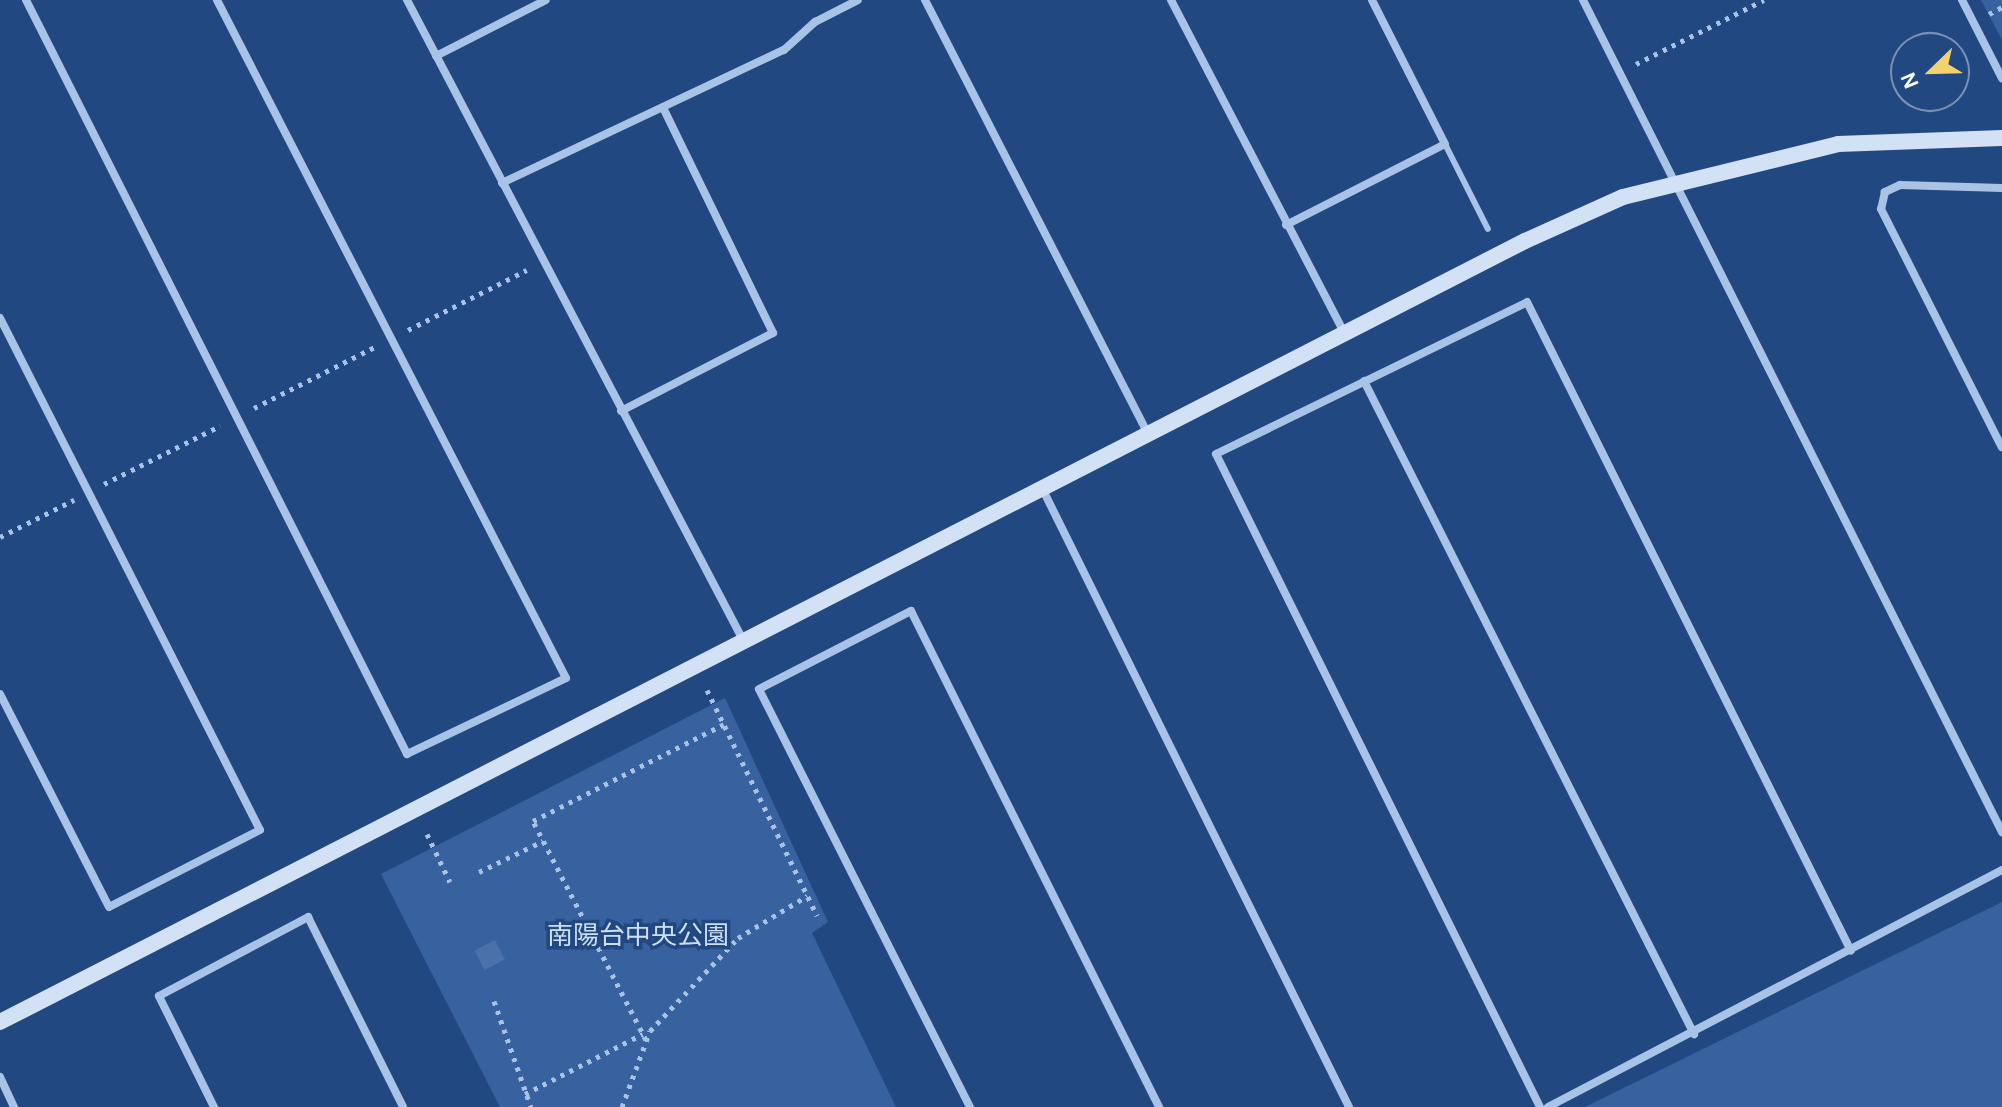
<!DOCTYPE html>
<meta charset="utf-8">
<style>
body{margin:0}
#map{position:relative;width:2002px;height:1107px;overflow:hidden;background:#224881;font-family:Karla,"Noto Sans JP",sans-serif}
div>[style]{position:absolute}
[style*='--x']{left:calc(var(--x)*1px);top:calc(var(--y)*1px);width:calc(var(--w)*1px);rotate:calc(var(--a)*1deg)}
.green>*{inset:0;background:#37619f}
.building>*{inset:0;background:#4b71aa;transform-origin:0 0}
.path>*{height:5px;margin-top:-2.5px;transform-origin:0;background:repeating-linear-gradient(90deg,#a9c3e7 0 4px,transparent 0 10px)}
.lane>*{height:6px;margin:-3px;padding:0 3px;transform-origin:3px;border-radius:3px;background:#a9c3e7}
.street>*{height:8px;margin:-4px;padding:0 4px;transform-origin:4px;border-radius:4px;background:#a9c3e7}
.secondary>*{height:16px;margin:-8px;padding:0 8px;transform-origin:8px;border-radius:8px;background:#d3e1f6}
span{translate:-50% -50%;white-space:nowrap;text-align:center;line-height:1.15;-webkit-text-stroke:7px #224881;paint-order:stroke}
.park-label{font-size:26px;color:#cddef6}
.north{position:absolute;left:1890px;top:32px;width:80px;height:80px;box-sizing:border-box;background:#224881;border:2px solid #7a91b3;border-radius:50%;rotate:247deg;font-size:22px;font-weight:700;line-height:32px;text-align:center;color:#fff}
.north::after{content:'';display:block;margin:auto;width:28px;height:36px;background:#f3d16b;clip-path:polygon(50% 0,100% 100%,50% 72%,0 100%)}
</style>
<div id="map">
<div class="green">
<i style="clip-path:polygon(1981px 0,2002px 0,2002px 40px)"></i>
<i style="clip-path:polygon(725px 698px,828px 922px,812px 933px,896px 1107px,500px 1107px,381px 874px)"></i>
<i style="clip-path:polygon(2002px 902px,2002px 1107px,1585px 1107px)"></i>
</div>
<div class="building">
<i style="left:495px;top:940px;width:22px;height:23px;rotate:63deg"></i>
</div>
<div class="path">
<i style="--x:1989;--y:14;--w:15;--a:-28"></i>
<i style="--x:1636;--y:64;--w:143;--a:-26.6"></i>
<i style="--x:408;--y:330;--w:133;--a:-26.8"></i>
<i style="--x:254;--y:408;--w:138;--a:-26.8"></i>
<i style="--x:104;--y:484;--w:130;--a:-26.6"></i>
<i style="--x:0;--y:537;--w:83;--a:-26.6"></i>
<i style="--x:707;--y:690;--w:251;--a:64"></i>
<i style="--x:427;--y:834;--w:53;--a:64.4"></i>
<i style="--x:479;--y:872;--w:71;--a:-25.8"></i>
<i style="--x:494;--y:1001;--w:112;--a:70.8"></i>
<i style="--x:646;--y:1040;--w:246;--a:-117.3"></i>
<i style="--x:533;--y:821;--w:214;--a:-26.9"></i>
<i style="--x:525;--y:1094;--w:132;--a:-27"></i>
<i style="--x:622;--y:1107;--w:81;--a:-69.8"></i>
<i style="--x:650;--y:1031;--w:128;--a:-46.6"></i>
<i style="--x:738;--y:938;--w:81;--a:-31.3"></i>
</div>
<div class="lane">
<i style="--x:1445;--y:144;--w:95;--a:63.2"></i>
</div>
<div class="street">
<i style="--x:26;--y:0;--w:845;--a:63.19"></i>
<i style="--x:407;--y:754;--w:176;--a:-25.5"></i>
<i style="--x:566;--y:678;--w:763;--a:-117.24"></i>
<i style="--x:407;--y:0;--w:723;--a:62.3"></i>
<i style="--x:925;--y:0;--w:488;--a:62.8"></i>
<i style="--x:1171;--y:0;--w:375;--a:62.5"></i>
<i style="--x:1583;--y:0;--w:932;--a:63.27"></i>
<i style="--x:1962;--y:0;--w:88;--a:62.9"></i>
<i style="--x:436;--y:56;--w:123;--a:-27"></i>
<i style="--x:502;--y:183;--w:312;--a:-25.3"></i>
<i style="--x:784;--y:50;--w:42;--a:-42.1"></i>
<i style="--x:815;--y:22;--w:48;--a:-27.1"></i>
<i style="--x:2002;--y:188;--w:102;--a:-178.3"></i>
<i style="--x:1900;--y:185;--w:17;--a:155"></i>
<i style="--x:1885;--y:192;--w:17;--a:103"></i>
<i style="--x:1881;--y:209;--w:267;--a:63.1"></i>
<i style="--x:1286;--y:225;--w:178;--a:-27"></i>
<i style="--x:1445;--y:144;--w:161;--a:-116.9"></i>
<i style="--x:0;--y:318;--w:574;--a:63.08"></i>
<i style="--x:260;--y:830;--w:169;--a:153"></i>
<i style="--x:109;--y:907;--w:239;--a:-117.1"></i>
<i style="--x:1364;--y:381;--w:732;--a:63.19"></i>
<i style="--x:621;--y:411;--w:171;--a:-27.2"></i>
<i style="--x:773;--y:333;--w:251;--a:-116"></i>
<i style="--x:1042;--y:488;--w:691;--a:63.62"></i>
<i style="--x:0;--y:1077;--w:33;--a:65"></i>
<i style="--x:214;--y:1107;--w:124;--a:-116.4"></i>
<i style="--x:159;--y:996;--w:169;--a:-27.9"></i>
<i style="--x:308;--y:917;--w:212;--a:63.4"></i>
<i style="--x:970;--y:1107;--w:468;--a:-116.8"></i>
<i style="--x:759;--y:689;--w:171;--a:-27.2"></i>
<i style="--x:911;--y:611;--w:555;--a:63.43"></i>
<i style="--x:1540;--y:1107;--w:729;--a:-116.39"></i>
<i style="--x:1216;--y:454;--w:346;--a:-26"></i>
<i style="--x:1527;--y:302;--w:725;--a:63.47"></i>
<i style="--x:1548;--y:1107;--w:512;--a:-27.57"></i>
</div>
<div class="secondary">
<i style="--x:0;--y:1022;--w:1713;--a:-27.12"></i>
<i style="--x:1525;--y:241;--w:107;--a:-24.2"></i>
<i style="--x:1623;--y:197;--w:221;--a:-13.8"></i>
<i style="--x:1838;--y:144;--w:164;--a:-2.1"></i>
</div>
<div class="park-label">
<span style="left:638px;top:936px">南陽台中央公園</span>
</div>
<div class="north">N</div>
</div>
